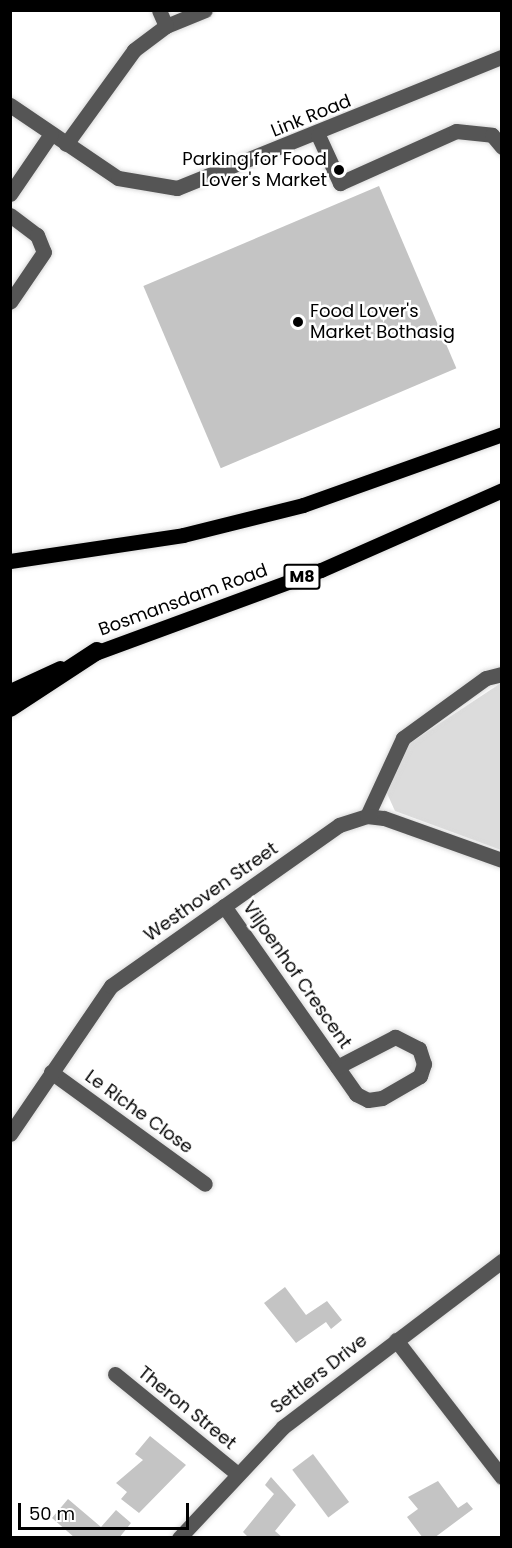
<!DOCTYPE html>
<style>
body{margin:0}
#map{position:relative;width:512px;height:1548px;overflow:hidden;background:#fff;font-family:Poppins,sans-serif}
div>[style]{position:absolute}
[style*='--x']{left:calc(var(--x)*1px);top:calc(var(--y)*1px);width:calc(var(--w)*1px);rotate:calc(var(--a)*1deg)}
.green>*{inset:0;background:#dcdcdc}
.building>*{inset:0;background:#c4c4c4;transform-origin:0 0}
.roads{filter:drop-shadow(0 0 2px #dbdbdb) drop-shadow(0 0 2px #dbdbdb)}
.minor>*{height:15px;margin:-7.5px;padding:0 7.5px;transform-origin:7.5px;border-radius:7.5px;background:#555}
.major>*{height:15px;margin:-7.5px;padding:0 7.5px;transform-origin:7.5px;border-radius:7.5px;background:#000}
.highway>*{height:18px;margin:-9px;padding:0 9px;transform-origin:9px;border-radius:9px;background:#000}
.dots>*{width:16px;height:16px;translate:-50% -50%;box-sizing:border-box;border:3px solid #fff;border-radius:50%}
span{translate:-50% -50%;white-space:nowrap;text-align:center;line-height:1.15;-webkit-text-stroke:5px #fff;paint-order:stroke}
.shield-label span{padding:2px 4px;background:#fff;border:2px solid;border-radius:4px;-webkit-text-stroke-width:0}
.shield-label{font-size:16px;color:#000;font-weight:700}
.street-label{font-size:18px;color:#000}
.poi-label{font-size:18px;color:#000}
.right{translate:-100% -50%;text-align:right}
.left{translate:0 -50%;text-align:left}
.frame{position:absolute;inset:0;border:12px solid #000;pointer-events:none}
.scale{position:absolute;left:18px;top:1503px;width:171px;height:27px;box-sizing:border-box;border:3px solid #000;border-top:0;padding-left:8px;font-size:18px;line-height:21px;white-space:nowrap;color:#000;-webkit-text-stroke:4px #fff;paint-order:stroke}
</style>
<div id="map">
<div class="green">
<i style="clip-path:polygon(501px 683px,501px 850px,395px 811px,386px 791px,410px 743px)"></i>
</div>
<div class="building">
<i style="left:379px;top:186px;width:198px;height:256px;rotate:67deg"></i>
<i style="clip-path:polygon(285px 1287px,306px 1315px,327px 1301px,342px 1320px,331px 1329px,326px 1322px,296px 1343px,264px 1303px)"></i>
<i style="clip-path:polygon(150px 1436px,186px 1465px,139px 1513px,121px 1499px,127px 1492px,116px 1483px,143px 1460px,135px 1454px)"></i>
<i style="left:313px;top:1454px;width:60px;height:26px;rotate:53deg"></i>
<i style="clip-path:polygon(271px 1477px,296px 1505px,275px 1531px,283px 1538px,249px 1538px,243px 1532px,274px 1494px,265px 1485px)"></i>
<i style="clip-path:polygon(438px 1481px,458px 1508px,467px 1502px,473px 1509px,434px 1538px,423px 1538px,407px 1517px,418px 1509px,408px 1497px)"></i>
<i style="clip-path:polygon(68px 1499px,101px 1527px,116px 1510px,131px 1523px,119px 1538px,75px 1538px,52px 1518px)"></i>
</div>
<div class="roads">
<div class="minor">
<i style="--x:166;--y:26;--w:42;--a:-22.3"></i>
<i style="--x:10;--y:105;--w:130;--a:34.1"></i>
<i style="--x:118;--y:178;--w:60;--a:9.6"></i>
<i style="--x:177;--y:188;--w:350;--a:-22"></i>
<i style="--x:318;--y:135;--w:53;--a:65.4"></i>
<i style="--x:340;--y:183;--w:127;--a:-24.1"></i>
<i style="--x:456;--y:131;--w:36;--a:6"></i>
<i style="--x:492;--y:135;--w:16;--a:50"></i>
<i style="--x:66;--y:144;--w:116;--a:-54.1"></i>
<i style="--x:134;--y:50;--w:40;--a:-37"></i>
<i style="--x:166;--y:26;--w:17;--a:-114"></i>
<i style="--x:10;--y:194;--w:73;--a:-55.7"></i>
<i style="--x:10;--y:215;--w:34;--a:37"></i>
<i style="--x:37;--y:235;--w:18;--a:68"></i>
<i style="--x:44;--y:252;--w:60;--a:124.2"></i>
<i style="--x:367;--y:816;--w:86;--a:-65.2"></i>
<i style="--x:403;--y:738;--w:102;--a:-35.9"></i>
<i style="--x:486;--y:678;--w:16;--a:-14"></i>
<i style="--x:224;--y:906;--w:230;--a:54.9"></i>
<i style="--x:356;--y:1094;--w:13;--a:27"></i>
<i style="--x:368;--y:1100;--w:14;--a:-8"></i>
<i style="--x:382;--y:1098;--w:44;--a:-30.1"></i>
<i style="--x:420;--y:1076;--w:13;--a:-72"></i>
<i style="--x:424;--y:1064;--w:16;--a:-108"></i>
<i style="--x:419;--y:1049;--w:27;--a:-153"></i>
<i style="--x:395;--y:1037;--w:65;--a:152.7"></i>
<i style="--x:51;--y:1072;--w:190;--a:36"></i>
<i style="--x:10;--y:1134;--w:179;--a:-55.7"></i>
<i style="--x:111;--y:986;--w:279;--a:-35.2"></i>
<i style="--x:339;--y:825;--w:29;--a:-18"></i>
<i style="--x:367;--y:816;--w:17;--a:7"></i>
<i style="--x:384;--y:818;--w:125;--a:19.6"></i>
<i style="--x:396;--y:1340;--w:173;--a:52.3"></i>
<i style="--x:115;--y:1374;--w:155;--a:39.2"></i>
<i style="--x:179;--y:1538;--w:152;--a:-46.9"></i>
<i style="--x:283;--y:1427;--w:275;--a:-37.2"></i>
</div>
<div class="major">
<i style="--x:10;--y:561;--w:175;--a:-8.5"></i>
<i style="--x:183;--y:535;--w:124;--a:-14"></i>
<i style="--x:303;--y:505;--w:211;--a:-19.6"></i>
<i style="--x:87;--y:656;--w:249;--a:-20.2"></i>
<i style="--x:321;--y:570;--w:198;--a:-23.8"></i>
<i style="--x:10;--y:691;--w:55;--a:-24.7"></i>
</div>
<div class="highway">
<i style="--x:10;--y:708;--w:104;--a:-33.2"></i>
</div>
</div>
<div class="dots">
<i style="left:339px;top:170px;background:#000"></i>
<i style="left:298px;top:322px;background:#000"></i>
</div>
<div class="shield-label">
<span style="left:302px;top:577px">M8</span>
</div>
<div class="street-label">
<span style="left:311px;top:116px;rotate:-22deg">Link Road</span>
<span style="left:183px;top:600px;rotate:-20deg">Bosmansdam Road</span>
<span style="left:211px;top:892px;rotate:-35deg">Westhoven Street</span>
<span style="left:297px;top:975px;rotate:55deg">Viljoenhof Crescent</span>
<span style="left:139px;top:1112px;rotate:36deg">Le Riche Close</span>
<span style="left:319px;top:1374px;rotate:-38deg">Settlers Drive</span>
<span style="left:187px;top:1408px;rotate:39deg">Theron Street</span>
</div>
<div class="poi-label">
<span class="right" style="left:327px;top:170px">Parking for Food<br>Lover's Market</span>
<span class="left" style="left:310px;top:322px">Food Lover's<br>Market Bothasig</span>
</div>
<div class="frame"></div>
<div class="scale">50 m</div>
</div>
